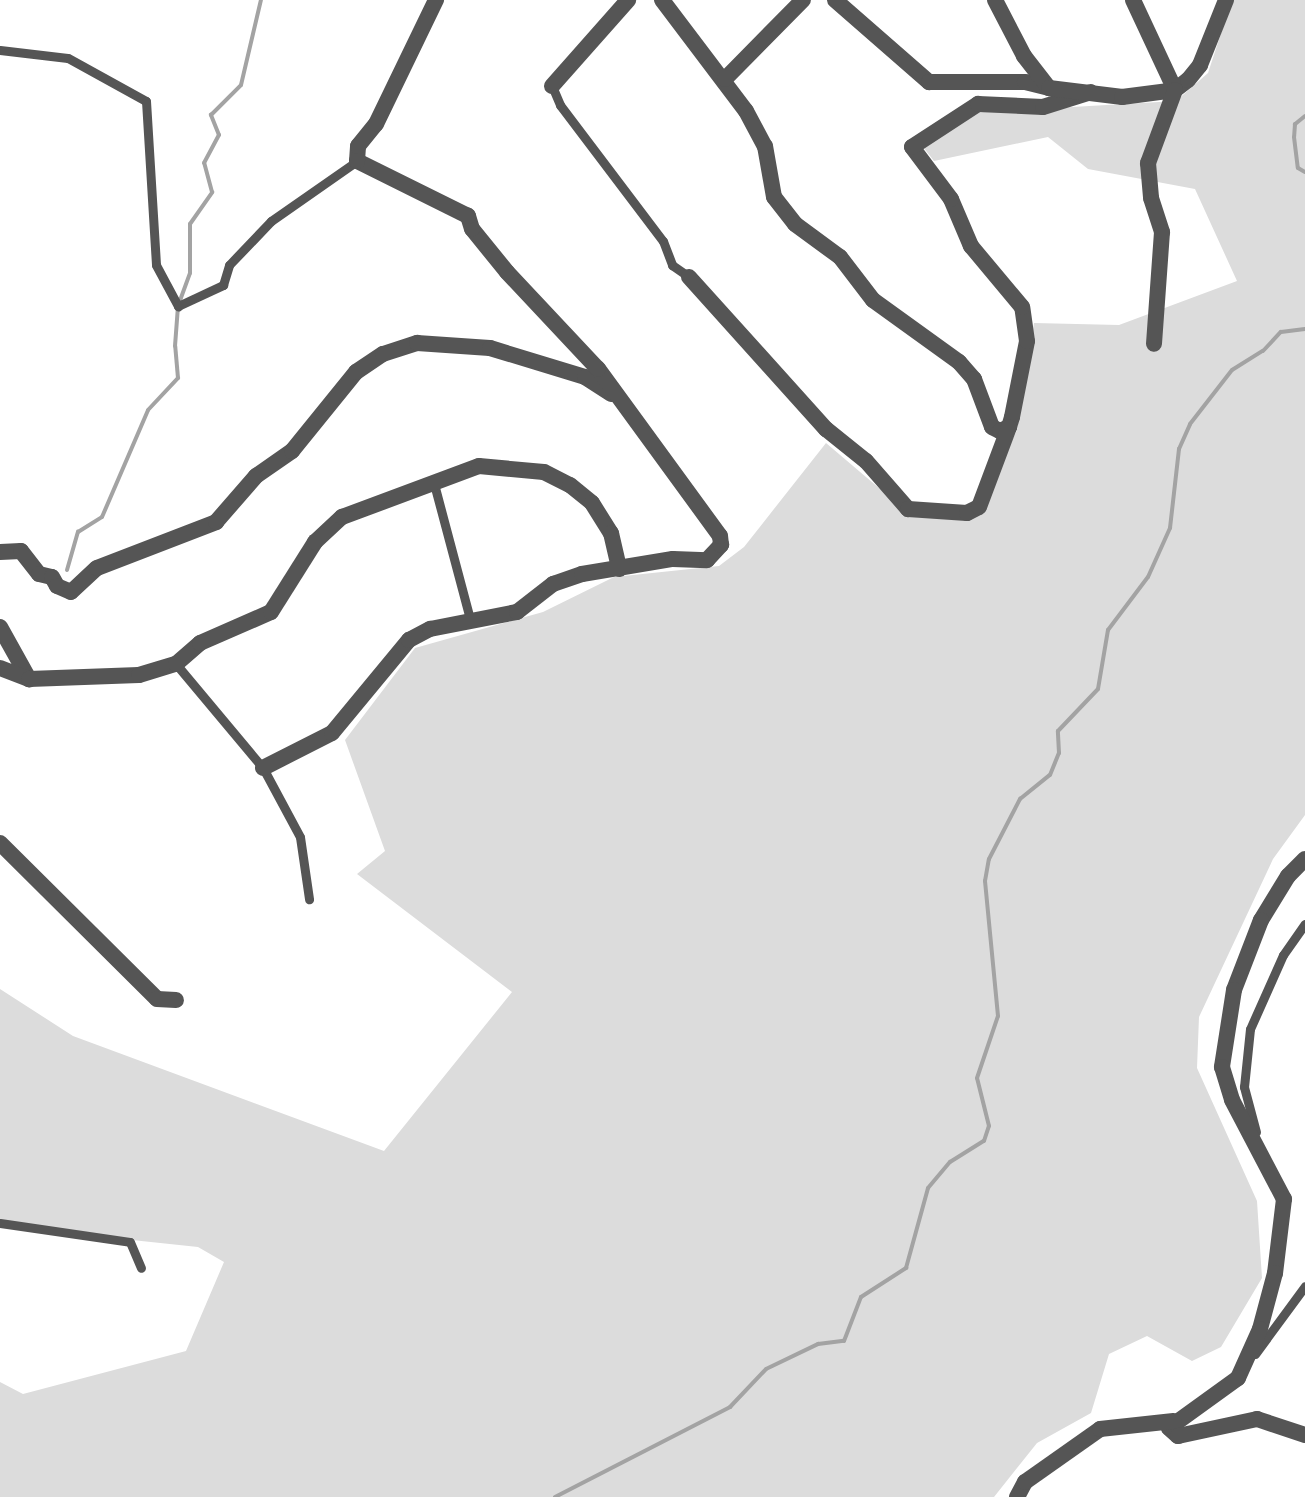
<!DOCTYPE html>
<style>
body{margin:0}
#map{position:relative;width:1305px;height:1497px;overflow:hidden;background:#fff;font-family:"Nunito Sans",sans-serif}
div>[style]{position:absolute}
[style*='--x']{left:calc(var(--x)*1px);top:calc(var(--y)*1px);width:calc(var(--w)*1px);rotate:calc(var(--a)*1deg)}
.green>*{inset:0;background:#dcdcdc}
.stream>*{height:4px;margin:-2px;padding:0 2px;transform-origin:2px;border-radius:2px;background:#a3a3a3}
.lane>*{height:9px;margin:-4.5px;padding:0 4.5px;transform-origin:4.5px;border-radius:4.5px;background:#555}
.street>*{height:16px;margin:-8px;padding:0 8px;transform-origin:8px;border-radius:8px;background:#555}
span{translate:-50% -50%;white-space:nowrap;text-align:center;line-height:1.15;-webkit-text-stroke:8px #fff;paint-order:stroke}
</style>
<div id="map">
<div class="green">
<i style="clip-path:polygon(1232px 0,1305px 0,1305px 815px,1273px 859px,1199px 1017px,1197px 1068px,1257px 1201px,1262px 1278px,1221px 1347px,1192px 1361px,1147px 1336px,1109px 1354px,1091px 1413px,1037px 1443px,994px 1497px,0 1497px,0 1382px,23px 1394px,186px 1351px,224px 1262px,198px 1247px,0 1226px,0 989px,73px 1036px,384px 1151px,512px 992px,357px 874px,385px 851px,345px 740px,415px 648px,543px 612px,614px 577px,719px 566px,744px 547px,826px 443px,906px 511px,981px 505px,1017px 430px,1034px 323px,1119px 325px,1237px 281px,1195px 189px,1088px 169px,1048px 137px,934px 161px,923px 147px,967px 113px,1176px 101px,1208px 73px)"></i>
</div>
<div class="stream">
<i style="--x:1305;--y:116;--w:13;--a:141"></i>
<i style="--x:1295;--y:124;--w:13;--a:94"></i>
<i style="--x:1294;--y:137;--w:31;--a:83"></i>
<i style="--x:1298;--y:168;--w:8;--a:30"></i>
<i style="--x:67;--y:570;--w:40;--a:-74"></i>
<i style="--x:78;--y:532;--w:28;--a:-32"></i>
<i style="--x:102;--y:517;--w:116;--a:-66.7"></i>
<i style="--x:148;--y:410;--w:44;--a:-46.8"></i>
<i style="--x:178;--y:378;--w:32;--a:-95"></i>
<i style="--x:175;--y:346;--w:40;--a:-85.7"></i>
<i style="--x:178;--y:306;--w:35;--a:-70"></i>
<i style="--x:190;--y:273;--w:49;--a:-90"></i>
<i style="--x:190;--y:224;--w:39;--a:-55"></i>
<i style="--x:212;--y:192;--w:30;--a:-105"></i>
<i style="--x:204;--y:163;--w:32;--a:-62"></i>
<i style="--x:219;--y:135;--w:22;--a:-112"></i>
<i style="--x:211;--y:115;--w:42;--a:-45"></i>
<i style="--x:241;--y:85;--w:87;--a:-76.8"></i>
<i style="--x:555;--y:1497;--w:197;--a:-27.2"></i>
<i style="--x:730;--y:1407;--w:52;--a:-46.5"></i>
<i style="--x:766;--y:1369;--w:58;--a:-25.7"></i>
<i style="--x:818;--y:1344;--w:26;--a:-7"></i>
<i style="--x:844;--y:1341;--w:47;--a:-68.9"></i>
<i style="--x:861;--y:1297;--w:54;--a:-32.8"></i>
<i style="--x:906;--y:1268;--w:83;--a:-74.6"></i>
<i style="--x:928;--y:1188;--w:34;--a:-50"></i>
<i style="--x:950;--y:1162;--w:40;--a:-32"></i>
<i style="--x:984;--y:1141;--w:16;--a:-72"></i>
<i style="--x:989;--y:1126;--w:49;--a:-104"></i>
<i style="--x:977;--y:1078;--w:65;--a:-71.3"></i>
<i style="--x:998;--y:1016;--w:136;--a:-95.5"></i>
<i style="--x:985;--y:881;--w:22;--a:-80"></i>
<i style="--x:989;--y:859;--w:68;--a:-62.7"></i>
<i style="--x:1020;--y:799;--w:38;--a:-39"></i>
<i style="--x:1050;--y:775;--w:24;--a:-68"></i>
<i style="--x:1059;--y:753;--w:22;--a:-93"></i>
<i style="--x:1058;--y:731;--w:58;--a:-46.4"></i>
<i style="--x:1098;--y:689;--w:60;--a:-80.4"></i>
<i style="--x:1108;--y:630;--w:66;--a:-53"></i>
<i style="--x:1148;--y:577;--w:54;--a:-65.8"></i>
<i style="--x:1170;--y:528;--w:80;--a:-83.5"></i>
<i style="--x:1179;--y:449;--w:27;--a:-66"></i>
<i style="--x:1190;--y:424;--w:68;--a:-52.1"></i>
<i style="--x:1232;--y:370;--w:36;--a:-32"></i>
<i style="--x:1263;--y:351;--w:26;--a:-47"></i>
<i style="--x:1281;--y:332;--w:24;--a:-7"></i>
</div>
<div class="lane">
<i style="--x:0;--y:50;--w:68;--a:6.7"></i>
<i style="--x:68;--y:58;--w:89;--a:28.9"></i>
<i style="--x:146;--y:101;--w:164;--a:86.5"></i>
<i style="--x:156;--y:265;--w:47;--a:61.8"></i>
<i style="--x:178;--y:306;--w:50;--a:-25"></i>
<i style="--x:223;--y:285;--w:21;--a:-73"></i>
<i style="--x:229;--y:265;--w:61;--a:-46.3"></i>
<i style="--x:271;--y:221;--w:105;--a:-34.9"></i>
<i style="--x:552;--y:86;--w:21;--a:67"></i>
<i style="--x:560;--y:105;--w:171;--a:52.9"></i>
<i style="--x:663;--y:241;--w:26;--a:69"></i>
<i style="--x:672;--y:265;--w:21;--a:35"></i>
<i style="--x:433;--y:480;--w:144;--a:75.1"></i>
<i style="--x:176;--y:664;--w:136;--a:50.1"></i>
<i style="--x:263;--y:768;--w:78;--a:61.8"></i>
<i style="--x:300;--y:837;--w:63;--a:81.7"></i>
<i style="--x:1256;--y:1132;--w:47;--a:-104.9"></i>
<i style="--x:1244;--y:1087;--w:58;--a:-84.1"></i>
<i style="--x:1250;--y:1029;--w:81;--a:-66"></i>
<i style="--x:1283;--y:955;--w:38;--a:-55"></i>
<i style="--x:0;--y:1223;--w:131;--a:8.3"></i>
<i style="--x:130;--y:1242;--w:28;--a:67"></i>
<i style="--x:1255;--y:1354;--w:84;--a:-53.7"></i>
</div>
<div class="street">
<i style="--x:662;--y:0;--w:139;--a:52.9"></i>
<i style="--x:746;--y:111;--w:40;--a:62"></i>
<i style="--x:765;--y:146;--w:52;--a:80"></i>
<i style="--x:774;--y:197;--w:34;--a:52"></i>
<i style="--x:795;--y:224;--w:56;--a:36.3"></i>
<i style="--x:840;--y:257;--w:54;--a:52.5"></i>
<i style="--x:873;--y:300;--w:106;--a:35.8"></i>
<i style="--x:959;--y:362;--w:23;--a:49"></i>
<i style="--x:974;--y:379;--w:51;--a:69.4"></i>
<i style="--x:992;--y:427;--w:9;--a:27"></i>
<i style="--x:1000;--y:431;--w:10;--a:-24"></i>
<i style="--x:1009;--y:427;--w:10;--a:-73"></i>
<i style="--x:1012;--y:417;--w:77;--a:-78.8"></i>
<i style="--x:1027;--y:341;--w:34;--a:-98"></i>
<i style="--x:1022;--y:307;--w:80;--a:-129.9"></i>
<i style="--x:971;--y:246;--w:51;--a:-113.1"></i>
<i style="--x:951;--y:199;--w:65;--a:-126.9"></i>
<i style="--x:912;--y:147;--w:79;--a:-33.1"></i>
<i style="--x:978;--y:104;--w:65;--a:2.6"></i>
<i style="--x:1043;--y:107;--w:50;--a:-17.4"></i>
<i style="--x:835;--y:0;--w:125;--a:41.1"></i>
<i style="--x:929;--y:82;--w:96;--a:0"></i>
<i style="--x:1025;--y:82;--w:25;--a:14"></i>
<i style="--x:995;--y:0;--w:63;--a:62.6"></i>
<i style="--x:1024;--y:56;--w:41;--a:52"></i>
<i style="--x:1049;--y:88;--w:74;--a:7"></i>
<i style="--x:1122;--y:97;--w:53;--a:-7.5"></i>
<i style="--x:1175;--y:90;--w:16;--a:-38"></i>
<i style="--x:1188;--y:80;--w:19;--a:-51"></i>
<i style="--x:1200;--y:65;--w:70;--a:-68.2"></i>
<i style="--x:1133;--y:0;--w:99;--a:65"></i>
<i style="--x:1175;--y:90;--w:78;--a:110.3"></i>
<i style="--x:1148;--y:163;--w:35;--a:85"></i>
<i style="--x:1151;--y:198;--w:36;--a:72"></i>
<i style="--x:1162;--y:232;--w:112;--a:94.1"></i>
<i style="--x:725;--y:79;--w:111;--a:-45.4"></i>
<i style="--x:552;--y:86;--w:115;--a:-48.5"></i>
<i style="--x:689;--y:277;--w:205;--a:48"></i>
<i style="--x:826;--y:429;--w:51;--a:38.7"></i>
<i style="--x:866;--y:461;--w:64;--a:48.8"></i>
<i style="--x:908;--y:509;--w:59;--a:3.9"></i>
<i style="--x:967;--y:513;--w:13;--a:-27"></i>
<i style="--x:979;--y:507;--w:85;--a:-69.4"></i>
<i style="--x:0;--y:552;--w:21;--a:-3"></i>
<i style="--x:21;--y:551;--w:29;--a:52"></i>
<i style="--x:39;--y:574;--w:13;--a:13"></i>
<i style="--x:52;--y:577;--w:10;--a:61"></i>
<i style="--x:57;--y:586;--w:15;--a:23"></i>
<i style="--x:71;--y:592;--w:35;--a:-43"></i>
<i style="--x:97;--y:568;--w:128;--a:-21.1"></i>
<i style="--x:216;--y:522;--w:61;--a:-49"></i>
<i style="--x:256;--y:476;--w:44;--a:-34.8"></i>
<i style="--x:292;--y:451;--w:102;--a:-51"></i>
<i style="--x:356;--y:372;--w:32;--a:-34"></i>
<i style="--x:383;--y:354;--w:36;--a:-18"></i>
<i style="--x:417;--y:343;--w:73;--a:3.9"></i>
<i style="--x:490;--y:348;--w:99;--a:17"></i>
<i style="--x:585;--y:377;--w:31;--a:33"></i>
<i style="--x:0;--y:627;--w:60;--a:60.9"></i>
<i style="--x:0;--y:668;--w:31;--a:21"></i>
<i style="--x:29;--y:679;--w:110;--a:-2.1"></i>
<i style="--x:139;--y:675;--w:39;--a:-17"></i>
<i style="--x:176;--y:664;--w:32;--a:-41"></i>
<i style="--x:200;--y:643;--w:77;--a:-23.6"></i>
<i style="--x:271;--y:612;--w:83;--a:-57.8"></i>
<i style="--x:315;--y:542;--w:37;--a:-43"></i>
<i style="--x:342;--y:517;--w:146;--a:-20.4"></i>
<i style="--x:479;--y:466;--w:65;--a:5.3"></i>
<i style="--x:544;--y:472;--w:29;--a:27"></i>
<i style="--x:570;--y:485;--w:28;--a:39"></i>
<i style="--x:592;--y:503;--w:36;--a:58"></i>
<i style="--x:611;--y:533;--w:37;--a:77"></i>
<i style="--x:263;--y:768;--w:77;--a:-26.9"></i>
<i style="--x:332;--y:733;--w:121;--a:-50.4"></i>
<i style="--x:409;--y:640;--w:24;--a:-28"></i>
<i style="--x:430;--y:629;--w:89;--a:-11.1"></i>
<i style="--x:517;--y:612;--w:46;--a:-37.9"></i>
<i style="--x:553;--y:584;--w:31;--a:-19"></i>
<i style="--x:582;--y:574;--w:92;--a:-9.4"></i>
<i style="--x:673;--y:559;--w:34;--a:2"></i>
<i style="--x:707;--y:560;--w:21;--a:-47"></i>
<i style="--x:721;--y:545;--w:9;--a:-96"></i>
<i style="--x:720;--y:536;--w:207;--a:-126.1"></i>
<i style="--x:598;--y:369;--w:133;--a:-133.2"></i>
<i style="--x:507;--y:272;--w:55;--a:-129.1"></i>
<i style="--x:472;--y:229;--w:14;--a:-107"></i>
<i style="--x:468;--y:216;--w:124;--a:-153.6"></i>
<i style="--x:357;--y:161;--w:15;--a:-86"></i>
<i style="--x:358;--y:146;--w:28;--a:-51"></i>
<i style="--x:376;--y:124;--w:138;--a:-64.2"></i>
<i style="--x:0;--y:843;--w:221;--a:44.8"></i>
<i style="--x:157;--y:999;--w:19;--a:3"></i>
<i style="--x:1305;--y:859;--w:24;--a:135"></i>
<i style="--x:1288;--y:876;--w:52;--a:121.5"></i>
<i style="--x:1261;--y:920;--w:75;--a:111.1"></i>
<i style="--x:1234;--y:990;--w:78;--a:98.9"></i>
<i style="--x:1222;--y:1067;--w:34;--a:73"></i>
<i style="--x:1232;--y:1100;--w:112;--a:62.3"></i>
<i style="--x:1284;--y:1199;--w:75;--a:96.9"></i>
<i style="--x:1275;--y:1273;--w:58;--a:105"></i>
<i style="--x:1260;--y:1329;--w:54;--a:114.2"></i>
<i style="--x:1238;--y:1378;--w:85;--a:144.1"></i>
<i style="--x:1169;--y:1428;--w:12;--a:42"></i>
<i style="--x:1178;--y:1436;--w:81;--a:-12.1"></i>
<i style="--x:1257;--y:1419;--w:51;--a:18.4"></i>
<i style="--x:1017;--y:1497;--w:17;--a:-62"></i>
<i style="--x:1025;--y:1482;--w:92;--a:-35.2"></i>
<i style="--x:1100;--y:1429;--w:74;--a:-6.2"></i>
</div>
</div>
